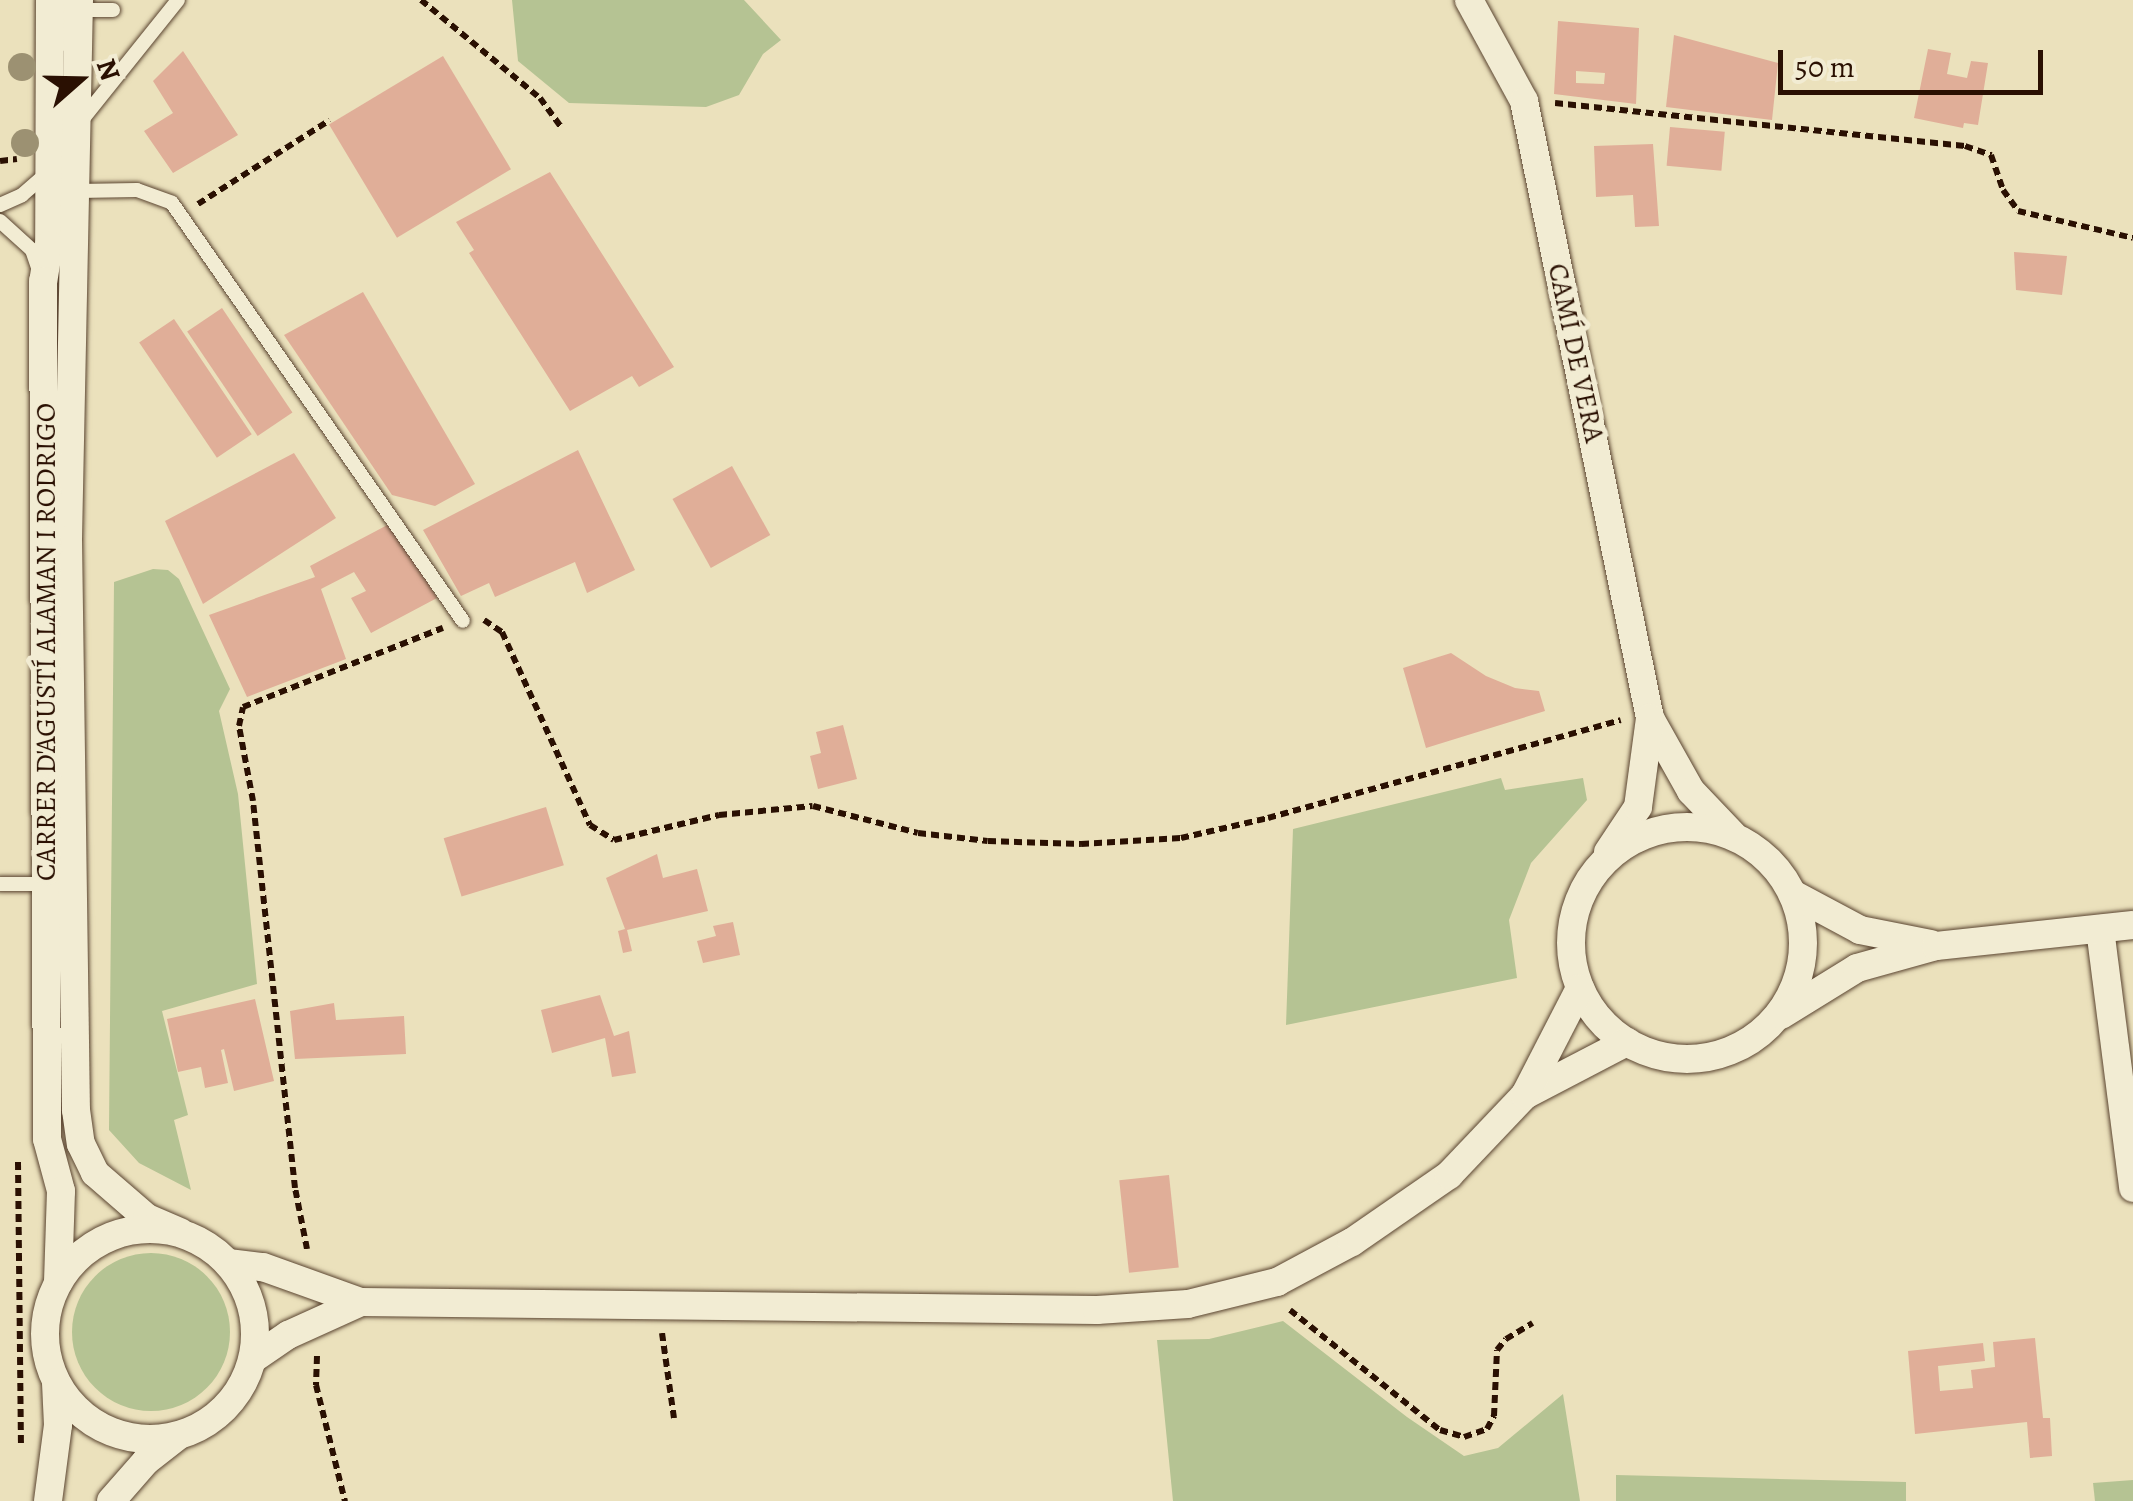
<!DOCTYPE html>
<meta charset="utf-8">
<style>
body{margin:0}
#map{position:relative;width:2133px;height:1501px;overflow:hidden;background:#ebe1bc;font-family:Alegreya,serif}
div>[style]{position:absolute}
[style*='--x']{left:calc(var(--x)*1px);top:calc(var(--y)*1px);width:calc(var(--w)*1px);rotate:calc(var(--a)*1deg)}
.green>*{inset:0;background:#b5c393}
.round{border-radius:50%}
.building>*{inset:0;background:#e0ae98;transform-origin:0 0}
.path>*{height:6px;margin-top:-3px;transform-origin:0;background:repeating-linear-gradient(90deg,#2a1002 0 8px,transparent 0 13px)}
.roads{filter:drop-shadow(0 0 2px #5a4430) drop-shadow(0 0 2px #5a4430)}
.service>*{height:14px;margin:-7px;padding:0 7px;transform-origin:7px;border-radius:7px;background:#f2ecd3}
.minor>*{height:28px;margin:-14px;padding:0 14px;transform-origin:14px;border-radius:14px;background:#f2ecd3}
.minor>.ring{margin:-14px;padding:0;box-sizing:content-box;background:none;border:28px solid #f2ecd3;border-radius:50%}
.trees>*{width:28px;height:28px;margin:-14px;border-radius:50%;background:#9c9172}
span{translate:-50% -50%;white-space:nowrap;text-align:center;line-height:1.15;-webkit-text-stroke:10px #f2ecd3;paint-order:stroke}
.street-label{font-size:28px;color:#2a1002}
.north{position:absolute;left:30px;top:30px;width:100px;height:100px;-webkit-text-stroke:8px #f2ecd3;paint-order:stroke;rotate:70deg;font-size:28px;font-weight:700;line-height:40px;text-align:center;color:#2a1002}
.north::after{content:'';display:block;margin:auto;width:35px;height:45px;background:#2a1002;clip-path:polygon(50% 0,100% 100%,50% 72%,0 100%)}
.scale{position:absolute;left:1778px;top:50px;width:265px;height:45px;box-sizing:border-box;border:5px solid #2a1002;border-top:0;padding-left:12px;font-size:30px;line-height:35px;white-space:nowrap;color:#2a1002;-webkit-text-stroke:8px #f2ecd3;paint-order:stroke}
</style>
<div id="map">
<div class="green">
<i style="clip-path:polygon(512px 0,744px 0,781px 40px,763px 54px,739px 95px,706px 107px,569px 103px,518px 61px)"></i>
<i style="clip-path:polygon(153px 569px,168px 570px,179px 579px,230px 689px,219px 711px,238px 794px,257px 984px,162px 1011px,188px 1115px,174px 1120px,191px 1190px,139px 1163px,109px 1130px,114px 582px)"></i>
<i style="clip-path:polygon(1501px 778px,1505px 790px,1583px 778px,1587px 800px,1531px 863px,1509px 920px,1517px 978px,1286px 1025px,1293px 829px)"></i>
<i class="round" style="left:72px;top:1253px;width:158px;height:158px"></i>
<i style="clip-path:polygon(1283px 1321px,1407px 1417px,1464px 1456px,1498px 1448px,1563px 1394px,1580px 1501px,1173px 1501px,1157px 1340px,1209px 1339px)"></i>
<i style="clip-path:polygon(1616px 1475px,1906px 1482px,1906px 1501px,1616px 1501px)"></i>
<i style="clip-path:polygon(2133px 1480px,2133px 1501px,2095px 1501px,2093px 1483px)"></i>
</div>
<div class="building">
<i style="clip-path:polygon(evenodd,1558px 21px,1639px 28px,1636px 104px,1554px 94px,1558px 21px,1576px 71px,1605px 73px,1604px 84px,1576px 83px,1576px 71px)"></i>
<i style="clip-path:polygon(1674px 35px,1778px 63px,1772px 120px,1666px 107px)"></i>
<i style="clip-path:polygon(1928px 49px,1951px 53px,1947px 74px,1967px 78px,1971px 61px,1988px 63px,1978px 125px,1964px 123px,1963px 128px,1914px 118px)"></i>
<i style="clip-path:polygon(183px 51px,238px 135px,173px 173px,144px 131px,173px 113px,153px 81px)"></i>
<i style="left:443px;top:56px;width:132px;height:133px;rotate:59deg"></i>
<i style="left:1670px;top:127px;width:55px;height:39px;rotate:5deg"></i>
<i style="clip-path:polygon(1653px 144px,1659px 226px,1635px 227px,1633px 195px,1596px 197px,1594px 146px)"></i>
<i style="clip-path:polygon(550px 172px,674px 367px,639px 387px,632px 376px,570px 411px,469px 253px,474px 250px,456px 222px)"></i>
<i style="clip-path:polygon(2014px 252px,2067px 256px,2062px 295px,2016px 290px)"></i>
<i style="clip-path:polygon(363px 292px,475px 484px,435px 506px,392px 495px,284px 335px)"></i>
<i style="left:222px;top:308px;width:126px;height:42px;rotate:56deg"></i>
<i style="left:174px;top:319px;width:139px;height:42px;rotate:56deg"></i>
<i style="clip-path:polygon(578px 450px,635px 570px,587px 593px,575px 562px,495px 597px,489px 583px,461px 596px,423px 530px)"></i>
<i style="clip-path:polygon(294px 453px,336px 518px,203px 604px,165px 521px)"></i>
<i style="left:732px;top:466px;width:79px;height:68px;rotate:61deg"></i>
<i style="clip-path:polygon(393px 522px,437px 598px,371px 633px,351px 598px,366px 591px,354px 572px,321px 589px,346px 659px,247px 697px,209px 615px,315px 577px,310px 566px)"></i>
<i style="clip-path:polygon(1451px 653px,1486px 676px,1515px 688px,1539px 691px,1545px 711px,1426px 748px,1403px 668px)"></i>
<i style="clip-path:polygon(843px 725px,857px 779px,818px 789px,810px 756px,821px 753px,816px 732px)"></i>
<i style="left:546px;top:807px;width:61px;height:107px;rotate:73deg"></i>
<i style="clip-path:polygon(657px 854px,663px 878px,697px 869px,708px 911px,627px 930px,632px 951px,623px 953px,618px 931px,625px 929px,606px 878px)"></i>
<i style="clip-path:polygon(733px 922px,740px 955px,703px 963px,697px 941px,716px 936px,713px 926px)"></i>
<i style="clip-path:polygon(600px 995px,614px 1036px,629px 1031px,636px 1073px,612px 1077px,605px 1038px,552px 1053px,541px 1010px)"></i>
<i style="clip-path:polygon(255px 999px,274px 1081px,234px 1091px,224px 1049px,221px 1050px,228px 1083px,205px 1088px,201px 1067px,178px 1072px,167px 1019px)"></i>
<i style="clip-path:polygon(334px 1003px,336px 1020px,404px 1016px,406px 1054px,295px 1059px,290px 1011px)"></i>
<i style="left:1169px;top:1175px;width:93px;height:50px;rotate:84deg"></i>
<i style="clip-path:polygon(2035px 1338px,2043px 1418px,2050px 1418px,2052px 1456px,2030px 1458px,2027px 1422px,1915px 1434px,1908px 1351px,1983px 1343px,1985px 1361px,1938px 1366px,1940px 1391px,1973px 1388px,1971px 1370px,1995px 1367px,1993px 1342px)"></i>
</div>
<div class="path">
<i style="--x:421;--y:0;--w:154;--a:39.5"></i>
<i style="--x:540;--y:98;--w:36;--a:54"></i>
<i style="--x:1555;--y:103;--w:412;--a:6"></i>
<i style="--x:1965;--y:146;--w:28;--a:19"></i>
<i style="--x:1991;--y:155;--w:37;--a:71"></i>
<i style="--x:2003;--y:190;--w:26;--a:54"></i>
<i style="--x:2018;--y:211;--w:118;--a:13.2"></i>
<i style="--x:0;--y:161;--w:17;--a:-7"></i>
<i style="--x:198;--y:204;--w:156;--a:-32.5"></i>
<i style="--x:484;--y:620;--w:22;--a:34"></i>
<i style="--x:502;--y:632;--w:212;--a:65.5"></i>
<i style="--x:590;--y:825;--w:28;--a:32"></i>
<i style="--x:614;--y:840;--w:108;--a:-13.4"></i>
<i style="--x:719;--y:815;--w:94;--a:-5.5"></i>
<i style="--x:813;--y:806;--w:108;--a:14.4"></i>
<i style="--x:918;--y:833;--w:70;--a:6.5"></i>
<i style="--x:988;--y:841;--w:93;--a:1.8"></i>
<i style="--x:1081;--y:844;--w:100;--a:-3.4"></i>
<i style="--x:1181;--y:838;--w:89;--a:-12.9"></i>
<i style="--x:1268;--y:818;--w:366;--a:-15.5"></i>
<i style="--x:18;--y:1162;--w:283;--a:89.4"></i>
<i style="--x:307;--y:1249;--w:62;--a:-101.1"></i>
<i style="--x:295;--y:1188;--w:389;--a:-96.2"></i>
<i style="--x:253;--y:801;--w:76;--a:-100.6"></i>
<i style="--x:239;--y:726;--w:19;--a:-78"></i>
<i style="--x:243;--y:707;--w:215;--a:-21.6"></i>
<i style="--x:1290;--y:1310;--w:192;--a:38.7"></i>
<i style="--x:1440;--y:1430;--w:25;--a:16"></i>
<i style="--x:1464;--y:1437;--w:24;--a:-19"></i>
<i style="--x:1487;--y:1429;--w:15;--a:-62"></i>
<i style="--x:1494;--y:1416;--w:66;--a:-87.4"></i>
<i style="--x:1497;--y:1350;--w:14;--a:-51"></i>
<i style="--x:1506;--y:1339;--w:31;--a:-31"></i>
<i style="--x:662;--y:1333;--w:86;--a:82"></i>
<i style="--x:317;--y:1356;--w:29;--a:92"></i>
<i style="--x:316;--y:1385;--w:120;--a:76"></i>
</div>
<div class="roads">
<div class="service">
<i style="--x:79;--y:10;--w:34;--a:0"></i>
<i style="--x:65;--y:44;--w:44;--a:-90"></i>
<i style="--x:81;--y:121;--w:155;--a:-51.3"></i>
<i style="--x:78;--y:191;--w:59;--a:-1"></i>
<i style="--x:137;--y:190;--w:37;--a:20"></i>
<i style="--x:172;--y:203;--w:509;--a:55.16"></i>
<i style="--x:0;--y:205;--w:24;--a:-24"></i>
<i style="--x:22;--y:195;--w:35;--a:-41"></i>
<i style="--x:0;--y:221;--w:43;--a:42.2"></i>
<i style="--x:32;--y:250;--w:21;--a:71"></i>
<i style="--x:0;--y:884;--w:49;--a:0"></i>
</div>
<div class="minor">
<i style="--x:50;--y:0;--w:245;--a:90.2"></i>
<i style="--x:49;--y:245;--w:36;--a:99"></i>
<i style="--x:43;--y:281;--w:858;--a:89.73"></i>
<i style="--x:47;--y:1139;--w:54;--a:74.9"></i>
<i style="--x:61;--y:1191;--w:92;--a:91.9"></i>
<i style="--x:79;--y:0;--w:540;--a:91.17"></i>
<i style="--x:68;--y:540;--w:570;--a:89.2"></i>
<i style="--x:76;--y:1110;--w:34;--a:82"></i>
<i style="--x:81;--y:1144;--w:32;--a:64"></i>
<i style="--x:95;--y:1173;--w:69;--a:40.9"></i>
<i style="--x:147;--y:1218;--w:36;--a:23"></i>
<i style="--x:1469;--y:0;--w:115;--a:61.4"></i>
<i style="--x:1524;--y:101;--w:630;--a:78.46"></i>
<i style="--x:1650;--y:718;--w:84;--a:60.7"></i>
<i style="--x:1691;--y:791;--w:61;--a:46.3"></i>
<i class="ring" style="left:1571px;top:827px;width:204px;height:204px"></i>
<i style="--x:1608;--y:852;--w:54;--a:-56.3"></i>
<i style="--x:1638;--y:807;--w:90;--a:-82.3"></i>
<i style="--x:1793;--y:894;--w:76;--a:28.2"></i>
<i style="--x:1860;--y:930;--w:72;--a:11.2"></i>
<i style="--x:2100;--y:929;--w:261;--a:82.7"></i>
<i style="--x:1781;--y:1015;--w:89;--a:-31.7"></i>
<i style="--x:1857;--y:968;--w:82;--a:-15.6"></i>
<i style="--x:1936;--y:946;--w:198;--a:-6.1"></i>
<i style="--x:1525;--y:1095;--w:115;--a:-27.5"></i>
<i class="ring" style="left:45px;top:1229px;width:182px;height:182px"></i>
<i style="--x:228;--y:1263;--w:35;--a:7"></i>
<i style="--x:263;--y:1267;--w:104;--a:19.7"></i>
<i style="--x:361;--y:1302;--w:80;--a:155.7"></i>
<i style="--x:288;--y:1335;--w:42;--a:145.6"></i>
<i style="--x:361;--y:1302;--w:736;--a:0.62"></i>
<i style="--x:1097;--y:1310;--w:91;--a:-3.8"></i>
<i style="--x:1188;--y:1304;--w:92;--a:-13.9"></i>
<i style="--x:1277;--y:1282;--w:85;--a:-28.1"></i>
<i style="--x:1352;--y:1242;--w:118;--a:-34.6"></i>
<i style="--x:1449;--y:1175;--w:110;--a:-46.5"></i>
<i style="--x:1525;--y:1095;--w:120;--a:-62.8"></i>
<i style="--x:48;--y:1501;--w:77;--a:-82.5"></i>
<i style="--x:58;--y:1425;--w:43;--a:-92.7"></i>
<i style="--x:111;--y:1501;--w:53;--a:-48.8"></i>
<i style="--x:146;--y:1461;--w:39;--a:-38"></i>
</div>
</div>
<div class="trees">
<i style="left:22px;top:67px"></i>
<i style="left:25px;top:143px"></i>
</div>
<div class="street-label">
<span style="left:1576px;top:353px;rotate:78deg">CAMÍ DE VERA</span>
<span style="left:46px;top:642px;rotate:-90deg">CARRER D'AGUSTÍ ALAMAN I RODRIGO</span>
</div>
<div class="north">N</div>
<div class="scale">50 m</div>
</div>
